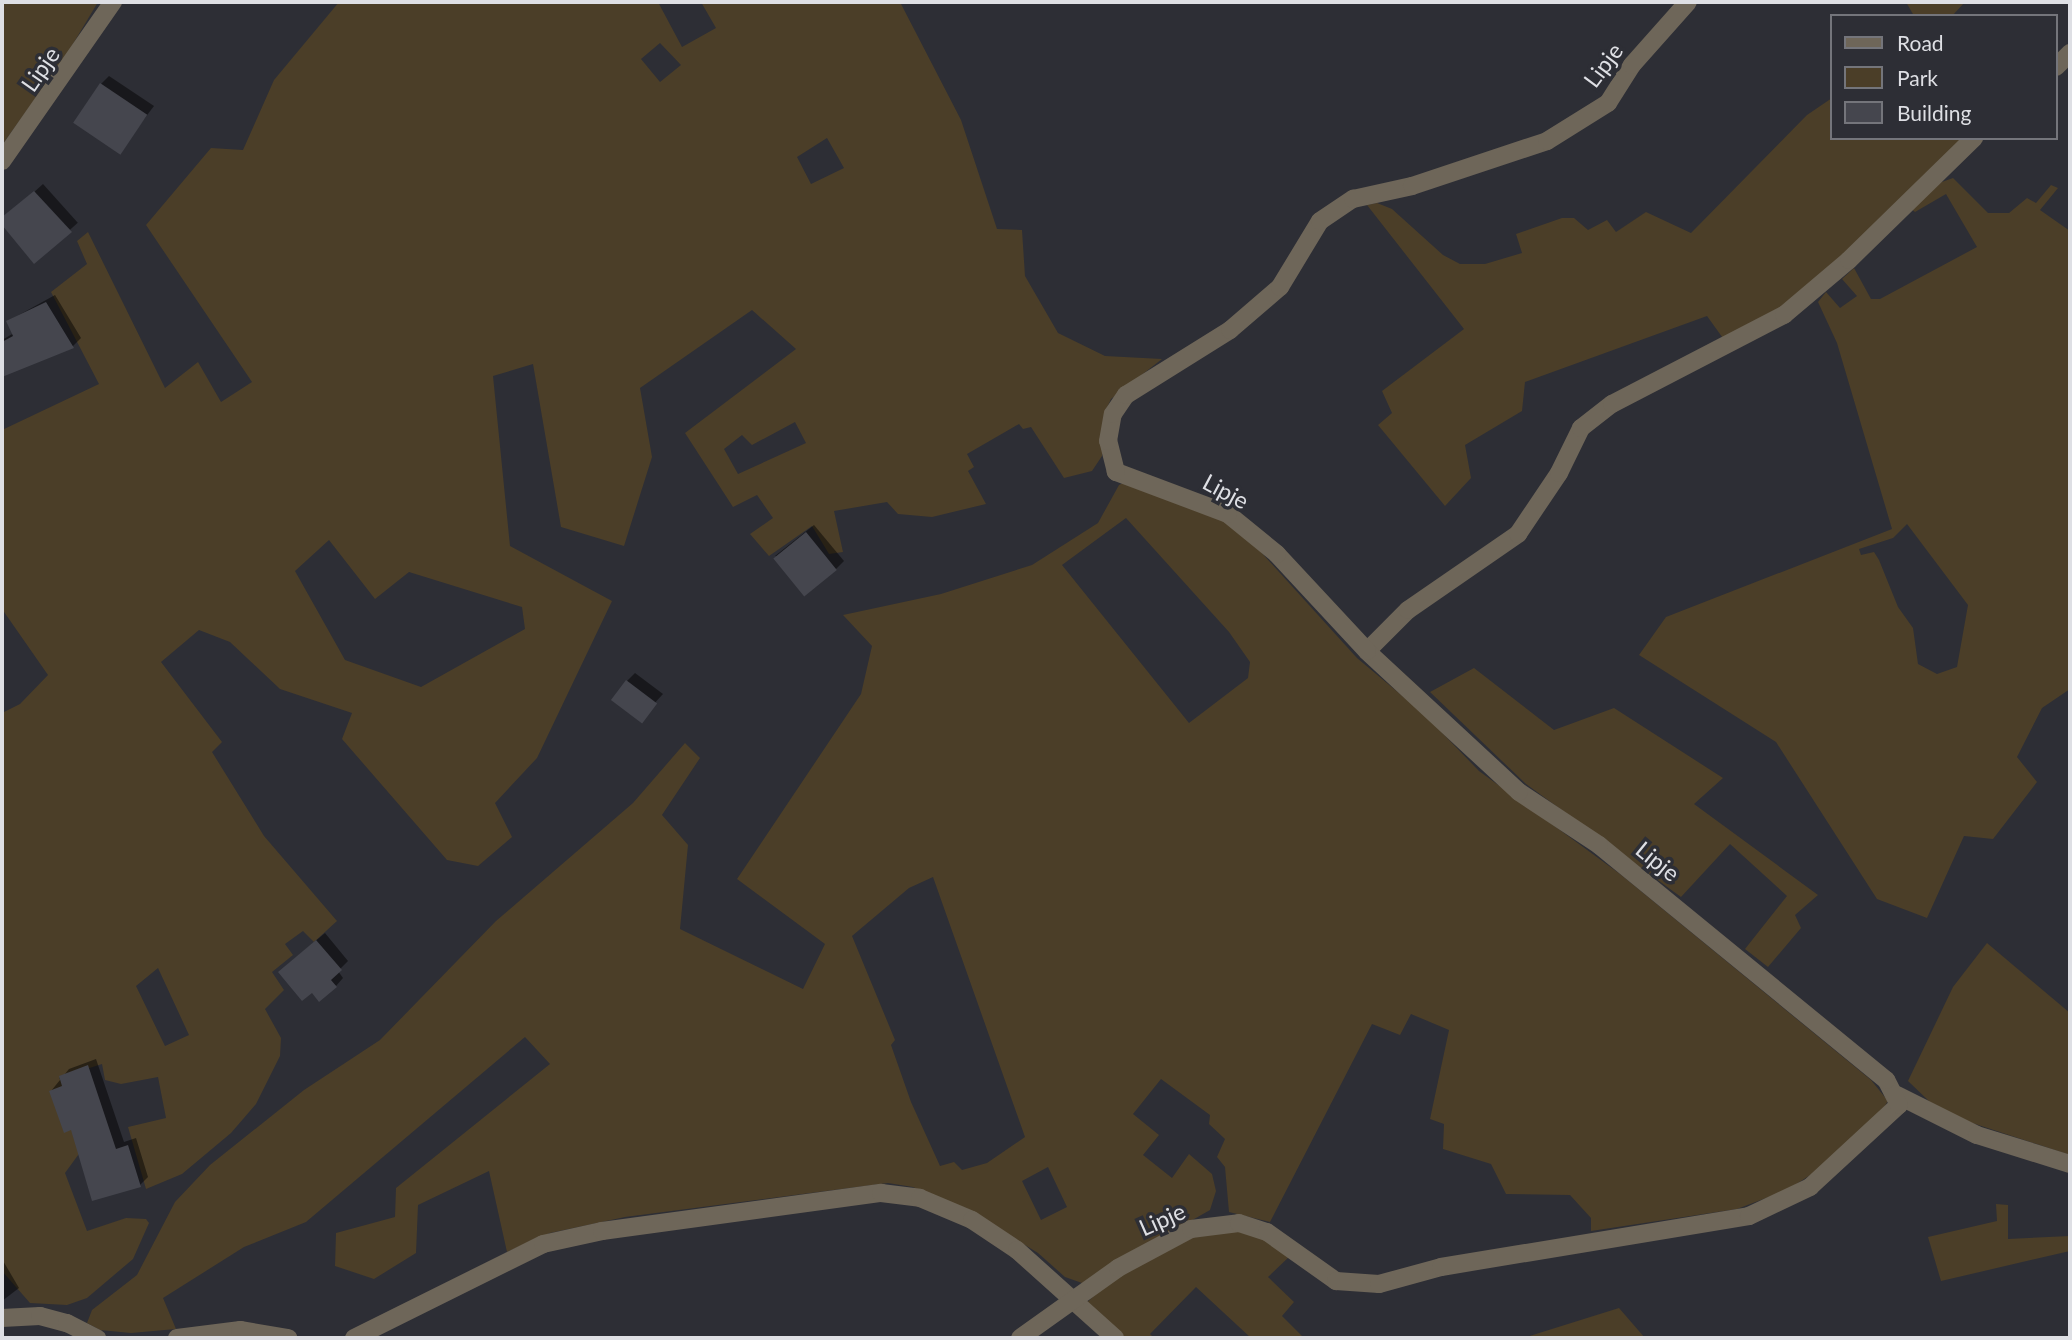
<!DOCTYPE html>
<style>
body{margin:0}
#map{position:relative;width:2072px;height:1340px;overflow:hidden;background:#2d2e35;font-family:Lato,sans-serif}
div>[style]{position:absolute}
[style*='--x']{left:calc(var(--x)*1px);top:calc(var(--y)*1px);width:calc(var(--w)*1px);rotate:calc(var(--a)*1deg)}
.green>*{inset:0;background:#4b3e28}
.shadow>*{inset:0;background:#0007;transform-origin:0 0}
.building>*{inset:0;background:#45464e;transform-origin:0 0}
.minor>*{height:18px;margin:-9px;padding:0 9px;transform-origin:9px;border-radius:9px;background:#6e6659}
span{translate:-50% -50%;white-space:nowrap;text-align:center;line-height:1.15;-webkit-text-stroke:7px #2d2e35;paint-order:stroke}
.street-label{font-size:23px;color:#dedfe4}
.frame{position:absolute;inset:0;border:4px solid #dedfe4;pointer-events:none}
.legend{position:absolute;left:1830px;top:14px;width:228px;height:126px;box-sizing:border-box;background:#2d2e35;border:2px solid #74757b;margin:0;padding:9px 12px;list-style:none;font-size:21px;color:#dedfe4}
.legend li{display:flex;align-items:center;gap:14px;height:35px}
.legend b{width:35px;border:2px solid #74757b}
</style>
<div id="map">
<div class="green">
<i style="clip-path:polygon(2px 2px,98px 2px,64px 59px,2px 145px)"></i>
<i style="clip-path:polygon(evenodd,339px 2px,658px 2px,682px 47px,716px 28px,701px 2px,900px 2px,961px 120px,997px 229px,1022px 230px,1025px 276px,1058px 333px,1105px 356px,1162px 359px,1111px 399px,1104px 414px,1102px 456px,1092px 471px,1064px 478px,1031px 427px,1023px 429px,1019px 424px,967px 454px,974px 467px,968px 471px,986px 504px,932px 517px,898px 514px,887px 502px,834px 511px,843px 552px,829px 554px,812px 526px,769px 556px,750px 534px,773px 518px,757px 495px,733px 507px,685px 433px,796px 349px,752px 310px,640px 388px,652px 457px,624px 546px,561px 527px,533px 364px,493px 376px,510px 546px,612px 601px,537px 758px,495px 803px,512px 837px,478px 866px,447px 860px,342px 739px,352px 713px,280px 689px,230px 642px,199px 630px,161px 662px,222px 742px,212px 752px,264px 836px,337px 921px,314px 942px,303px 931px,285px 944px,293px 955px,272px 972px,284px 990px,265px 1009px,281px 1038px,280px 1056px,256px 1104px,231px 1133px,182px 1174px,146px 1189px,128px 1127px,166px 1118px,158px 1077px,121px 1084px,105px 1080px,102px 1064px,59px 1078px,97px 1129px,65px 1173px,87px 1231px,126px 1218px,146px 1219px,149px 1223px,133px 1259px,87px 1298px,67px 1305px,30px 1303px,2px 1271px,2px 713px,20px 704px,48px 675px,2px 609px,2px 430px,99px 384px,51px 292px,87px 264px,77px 241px,88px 232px,165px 388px,198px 362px,221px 402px,252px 382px,146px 225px,211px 148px,243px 150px,274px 80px,339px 2px,660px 43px,681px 65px,660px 82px,641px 59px,660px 43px,339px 2px,827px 138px,844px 168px,811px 184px,797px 157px,827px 138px,339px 2px,795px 422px,806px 443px,738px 474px,724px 449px,742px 435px,752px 445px,795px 422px,339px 2px,329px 540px,375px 599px,409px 572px,522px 607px,525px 629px,421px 687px,345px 660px,295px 571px,329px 540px,339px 2px,158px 968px,189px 1035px,165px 1046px,136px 986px,158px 968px)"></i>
<i style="clip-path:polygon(1906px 2px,1965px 2px,1952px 16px,1914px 16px)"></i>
<i style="clip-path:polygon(1832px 98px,1832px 138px,1964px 138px,1849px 251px,1780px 309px,1725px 341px,1707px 316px,1525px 382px,1522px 411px,1465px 445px,1471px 478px,1445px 506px,1378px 425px,1392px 413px,1382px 391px,1464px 329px,1367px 205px,1377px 203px,1392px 209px,1443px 255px,1460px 264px,1485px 264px,1522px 253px,1516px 234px,1562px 218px,1574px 218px,1588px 230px,1607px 220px,1616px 232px,1646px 212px,1691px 233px,1807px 115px)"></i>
<i style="clip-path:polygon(evenodd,1953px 178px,1988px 213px,2009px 213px,2027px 198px,2036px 203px,2051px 185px,2058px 188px,2040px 210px,2070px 231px,2070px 689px,2042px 708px,2017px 757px,2037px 782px,1993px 839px,1964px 836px,1927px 918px,1877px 899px,1776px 742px,1639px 655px,1666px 617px,1892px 529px,1837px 343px,1818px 302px,1826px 292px,1840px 308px,1857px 296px,1842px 279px,1854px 268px,1871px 299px,1880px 299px,1977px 247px,1946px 194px,1915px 212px,1910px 208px,1939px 183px,1953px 178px,1907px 524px,1968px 605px,1957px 667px,1937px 674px,1918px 664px,1913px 628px,1898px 607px,1879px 560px,1874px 552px,1861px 555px,1859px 549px,1893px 538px,1907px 524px)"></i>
<i style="clip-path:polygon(evenodd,1127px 481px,1218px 515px,1260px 551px,1357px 658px,1424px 714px,1479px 771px,1620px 874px,1871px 1080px,1888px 1101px,1875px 1121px,1829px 1163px,1787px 1190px,1737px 1209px,1591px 1231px,1591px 1218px,1570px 1195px,1506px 1194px,1491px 1164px,1443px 1149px,1444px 1124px,1430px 1119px,1449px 1030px,1411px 1014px,1400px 1035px,1372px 1024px,1270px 1222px,1229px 1212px,1225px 1167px,1217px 1157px,1225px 1139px,1209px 1124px,1210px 1115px,1161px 1079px,1133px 1114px,1159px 1135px,1143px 1155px,1172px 1178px,1189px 1154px,1212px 1174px,1216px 1191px,1210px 1210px,1082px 1283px,1065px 1277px,1038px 1253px,978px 1216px,913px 1187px,888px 1183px,625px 1217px,550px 1233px,507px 1252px,489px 1171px,418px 1205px,416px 1253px,374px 1279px,335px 1266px,336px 1233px,395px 1217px,396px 1188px,550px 1064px,525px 1037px,306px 1222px,244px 1247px,163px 1298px,176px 1329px,131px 1333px,100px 1330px,87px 1323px,92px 1310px,137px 1275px,175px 1202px,210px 1165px,304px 1090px,380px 1040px,496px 921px,633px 803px,685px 743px,700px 758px,662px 815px,688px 845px,680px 929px,803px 989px,825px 944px,737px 879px,861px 694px,872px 646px,843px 615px,941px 594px,1032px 565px,1098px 523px,1119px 485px,1127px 481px,1126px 518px,1229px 632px,1250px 662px,1248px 678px,1189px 723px,1062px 565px,1126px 518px,1127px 481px,933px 877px,1025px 1137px,987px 1163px,962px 1170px,954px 1162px,940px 1166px,911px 1102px,891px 1045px,895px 1040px,852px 936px,909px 888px,933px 877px,1127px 481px,1048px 1167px,1067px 1207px,1041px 1220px,1022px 1181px,1048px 1167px)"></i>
<i style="clip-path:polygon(1474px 668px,1554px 730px,1614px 708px,1723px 778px,1694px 804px,1818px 895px,1795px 915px,1801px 928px,1768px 967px,1745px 949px,1787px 896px,1730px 844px,1681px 897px,1526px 784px,1430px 692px)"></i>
<i style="clip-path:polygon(1987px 943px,2070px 1013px,2070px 1155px,1957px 1118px,1932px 1104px,1908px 1081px,1953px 987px)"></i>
<i style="clip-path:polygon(1996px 1204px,2008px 1205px,2008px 1239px,2070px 1236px,2070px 1251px,1941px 1281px,1928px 1237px,1997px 1221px)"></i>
<i style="clip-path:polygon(1239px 1231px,1259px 1236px,1290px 1256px,1268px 1277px,1294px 1302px,1282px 1316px,1304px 1338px,1251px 1338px,1196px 1287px,1150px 1334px,1154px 1338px,1123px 1338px,1083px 1306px,1108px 1283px,1188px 1238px)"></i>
<i style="clip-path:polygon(1619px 1308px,1645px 1338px,1523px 1338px)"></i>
</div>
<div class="shadow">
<i style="clip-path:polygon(109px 76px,154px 106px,119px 152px,101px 84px)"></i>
<i style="left:43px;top:184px;width:52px;height:54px;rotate:48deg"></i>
<i style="clip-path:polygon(55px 295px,81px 338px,73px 346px,6px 374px,2px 340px,14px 333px,8px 321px)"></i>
<i style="clip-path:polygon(814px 525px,844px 561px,836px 569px,775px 556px)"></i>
<i style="clip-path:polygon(635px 673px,663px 694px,639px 720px,627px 681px)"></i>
<i style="clip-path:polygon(325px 933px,348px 961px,338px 971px,343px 978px,336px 986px,288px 964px)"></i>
<i style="clip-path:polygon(96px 1059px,124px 1142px,136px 1138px,148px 1177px,140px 1185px,72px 1128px,51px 1091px,69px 1069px)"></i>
<i style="clip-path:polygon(2px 1259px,19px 1288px,2px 1301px)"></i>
</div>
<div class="building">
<i style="left:100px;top:83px;width:57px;height:48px;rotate:34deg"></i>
<i style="clip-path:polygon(34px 191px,72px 232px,34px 264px,2px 225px,2px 217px)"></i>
<i style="clip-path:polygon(46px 302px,74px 348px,2px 377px,2px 342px,13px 336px,6px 321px)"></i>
<i style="left:806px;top:532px;width:49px;height:42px;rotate:51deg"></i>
<i style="left:626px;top:680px;width:39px;height:25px;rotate:37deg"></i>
<i style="clip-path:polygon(316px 940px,342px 970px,331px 980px,337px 987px,319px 1002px,312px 993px,302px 1001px,278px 972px)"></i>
<i style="clip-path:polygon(88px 1065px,116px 1149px,128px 1145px,141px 1187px,92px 1201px,71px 1130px,64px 1133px,49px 1091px,62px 1086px,59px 1076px)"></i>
</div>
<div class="minor">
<i style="--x:2056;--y:67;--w:20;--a:-45"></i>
<i style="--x:2;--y:161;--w:194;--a:-55.1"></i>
<i style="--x:1367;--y:651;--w:58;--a:-45"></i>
<i style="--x:1408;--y:610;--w:134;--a:-34.6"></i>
<i style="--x:1518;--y:534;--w:73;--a:-56.1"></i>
<i style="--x:1559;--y:473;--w:50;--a:-63.9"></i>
<i style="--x:1581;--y:428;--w:39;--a:-38"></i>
<i style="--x:1612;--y:404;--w:194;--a:-27.4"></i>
<i style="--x:1784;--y:315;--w:85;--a:-40.2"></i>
<i style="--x:1849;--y:260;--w:175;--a:-44.3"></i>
<i style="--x:1897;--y:1095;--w:89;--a:26.6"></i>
<i style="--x:1977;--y:1135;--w:97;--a:17.3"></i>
<i style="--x:2;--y:1318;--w:38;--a:-3"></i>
<i style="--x:40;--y:1316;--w:28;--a:15"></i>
<i style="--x:67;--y:1323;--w:34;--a:27"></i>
<i style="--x:177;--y:1338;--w:64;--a:-7.2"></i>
<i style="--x:240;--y:1330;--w:49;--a:9.5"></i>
<i style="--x:354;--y:1338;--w:211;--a:-26.4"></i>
<i style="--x:543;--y:1244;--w:60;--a:-12.4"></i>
<i style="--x:602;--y:1231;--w:282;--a:-7.8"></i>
<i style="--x:881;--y:1193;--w:39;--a:7"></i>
<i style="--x:920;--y:1198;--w:56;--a:22.9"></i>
<i style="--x:972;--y:1220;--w:54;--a:33.7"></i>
<i style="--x:1017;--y:1250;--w:132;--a:41.9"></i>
<i style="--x:1020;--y:1338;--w:120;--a:-35.5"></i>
<i style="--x:1118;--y:1268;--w:83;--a:-28.1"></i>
<i style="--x:1191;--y:1229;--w:48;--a:-7.1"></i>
<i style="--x:1239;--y:1223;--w:29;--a:18"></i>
<i style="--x:1267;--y:1232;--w:85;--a:35.4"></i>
<i style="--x:1336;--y:1281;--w:43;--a:4"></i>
<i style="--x:1379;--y:1284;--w:64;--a:-15.3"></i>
<i style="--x:1441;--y:1267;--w:312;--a:-9.4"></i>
<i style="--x:1749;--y:1216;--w:68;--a:-25.4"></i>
<i style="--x:1810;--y:1187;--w:121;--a:-42.7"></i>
<i style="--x:1899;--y:1105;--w:28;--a:-117"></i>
<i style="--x:1886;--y:1080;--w:371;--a:-140.7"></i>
<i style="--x:1599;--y:845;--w:96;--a:-146.5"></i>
<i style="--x:1519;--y:792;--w:207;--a:-137.2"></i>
<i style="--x:1367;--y:651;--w:132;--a:-132.9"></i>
<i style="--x:1277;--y:554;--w:63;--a:-140.8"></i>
<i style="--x:1228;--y:514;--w:120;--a:-159.4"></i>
<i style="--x:1116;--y:472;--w:32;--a:-104"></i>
<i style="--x:1108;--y:441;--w:27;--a:-80"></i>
<i style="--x:1113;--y:414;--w:23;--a:-56"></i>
<i style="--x:1126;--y:395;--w:123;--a:-32"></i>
<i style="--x:1230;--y:330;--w:66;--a:-40.7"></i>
<i style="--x:1280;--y:287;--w:77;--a:-58.8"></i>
<i style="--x:1320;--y:221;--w:40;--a:-34"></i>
<i style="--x:1353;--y:199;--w:60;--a:-12.4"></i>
<i style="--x:1412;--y:186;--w:142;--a:-18.4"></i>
<i style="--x:1547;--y:141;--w:72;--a:-31.9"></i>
<i style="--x:1608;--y:103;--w:45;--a:-57.7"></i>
<i style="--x:1632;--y:65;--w:84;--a:-48.4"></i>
</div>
<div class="street-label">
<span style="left:1603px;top:65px;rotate:-53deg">Lipje</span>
<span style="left:40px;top:69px;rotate:-55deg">Lipje</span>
<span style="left:1226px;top:491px;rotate:28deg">Lipje</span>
<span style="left:1658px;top:861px;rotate:39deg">Lipje</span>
<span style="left:1162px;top:1219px;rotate:-24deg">Lipje</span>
</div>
<div class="frame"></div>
<ul class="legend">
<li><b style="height:9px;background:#6e6659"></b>Road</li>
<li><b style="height:19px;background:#4b3e28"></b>Park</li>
<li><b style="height:19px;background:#45464e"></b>Building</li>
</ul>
</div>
